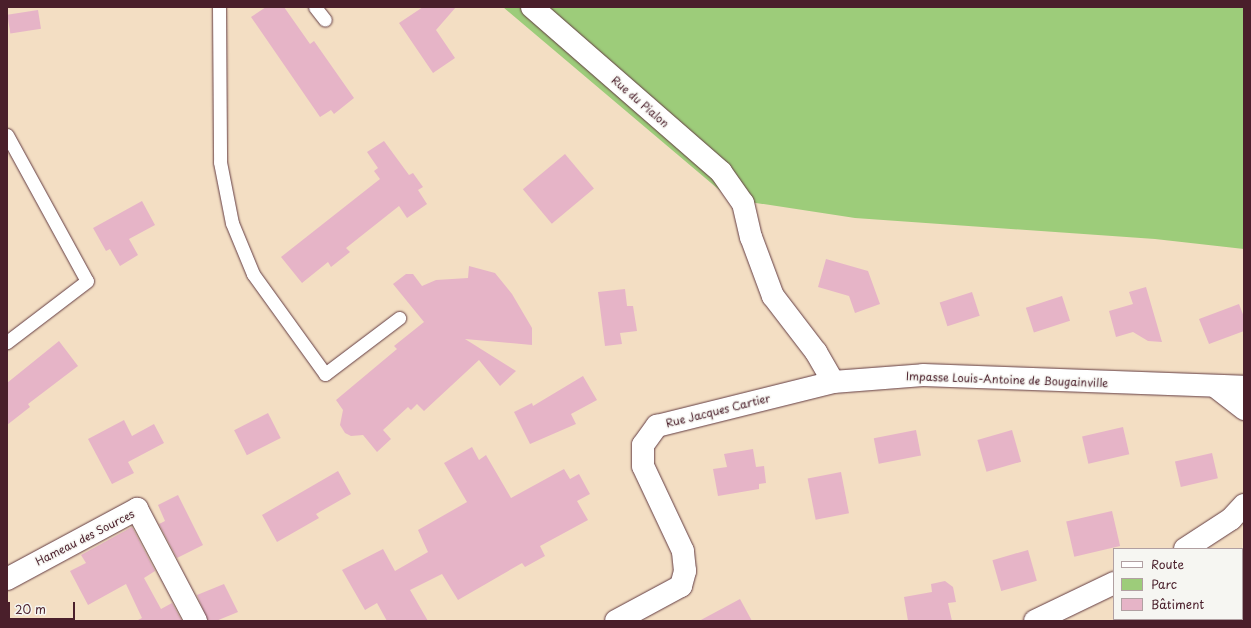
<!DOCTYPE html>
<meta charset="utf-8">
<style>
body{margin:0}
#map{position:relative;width:1251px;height:628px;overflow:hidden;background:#f3dec3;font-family:"Playpen Sans",sans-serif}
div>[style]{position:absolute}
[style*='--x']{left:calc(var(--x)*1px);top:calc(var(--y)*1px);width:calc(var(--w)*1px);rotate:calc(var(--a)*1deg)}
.green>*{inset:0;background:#9dcc7a}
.building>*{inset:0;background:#e6b4c7;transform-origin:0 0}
.roads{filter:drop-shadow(0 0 1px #633c42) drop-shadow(0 0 1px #633c42)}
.service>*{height:13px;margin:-6.5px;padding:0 6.5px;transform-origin:6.5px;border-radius:6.5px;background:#fff}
.minor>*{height:22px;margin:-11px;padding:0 11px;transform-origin:11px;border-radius:11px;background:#fff}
span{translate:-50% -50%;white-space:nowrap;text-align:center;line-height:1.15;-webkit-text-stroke:3px #f6f6f2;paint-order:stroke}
.street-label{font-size:11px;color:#4a1f2b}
.frame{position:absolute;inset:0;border:8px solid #4a1f2b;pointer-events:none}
.legend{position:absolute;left:1113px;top:548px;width:130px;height:72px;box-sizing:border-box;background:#f6f6f2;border:1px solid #b1a0a2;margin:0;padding:5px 7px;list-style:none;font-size:12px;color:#4a1f2b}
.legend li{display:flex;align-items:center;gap:8px;height:20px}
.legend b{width:20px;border:1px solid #b1a0a2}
.scale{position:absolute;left:8px;top:602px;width:67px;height:18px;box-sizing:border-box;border:2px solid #4a1f2b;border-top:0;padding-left:5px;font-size:12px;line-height:14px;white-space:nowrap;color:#4a1f2b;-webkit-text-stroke:3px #f6f6f2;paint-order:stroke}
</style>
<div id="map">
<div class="green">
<i style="clip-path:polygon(503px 7px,1244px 7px,1244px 249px,1155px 239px,855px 218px,730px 199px)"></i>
</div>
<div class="building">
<i style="clip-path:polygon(266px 7px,284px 7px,310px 44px,314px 41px,354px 98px,334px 114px,331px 110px,320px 117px,251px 17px)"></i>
<i style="clip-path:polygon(423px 7px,456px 7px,436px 30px,455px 58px,433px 73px,399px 23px)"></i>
<i style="left:38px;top:10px;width:19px;height:31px;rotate:81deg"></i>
<i style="clip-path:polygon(384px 141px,409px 175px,413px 173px,423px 187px,418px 190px,427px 204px,407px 218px,399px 206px,346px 248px,350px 252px,331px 267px,328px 262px,302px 283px,281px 257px,380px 179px,374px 171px,378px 168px,367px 152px)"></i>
<i style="left:565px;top:154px;width:45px;height:55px;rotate:50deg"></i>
<i style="clip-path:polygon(142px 201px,155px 225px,129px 239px,138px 255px,120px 266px,110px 249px,106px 251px,93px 228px)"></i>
<i style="clip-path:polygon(826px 259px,868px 271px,880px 304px,855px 313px,849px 296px,818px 287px)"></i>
<i style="clip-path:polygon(469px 266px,495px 273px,512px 294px,532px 328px,532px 345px,465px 339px,516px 371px,500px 386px,479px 360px,424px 411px,417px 404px,411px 410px,408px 407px,383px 430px,391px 439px,377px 452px,363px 435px,351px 436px,345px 433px,340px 425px,343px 410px,336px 400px,397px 349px,394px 346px,424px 322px,393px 284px,406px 274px,413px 274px,422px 286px,436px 280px,468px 278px)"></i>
<i style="clip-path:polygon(1146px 287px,1162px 342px,1148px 341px,1133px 332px,1116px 337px,1109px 311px,1133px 304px,1129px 292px)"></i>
<i style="clip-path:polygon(625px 289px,627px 306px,633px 306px,637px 331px,620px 333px,622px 344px,605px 346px,598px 292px)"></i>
<i style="left:972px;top:292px;width:25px;height:34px;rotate:72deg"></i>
<i style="left:1062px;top:296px;width:26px;height:38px;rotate:72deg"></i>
<i style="clip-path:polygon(1239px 304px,1244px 317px,1244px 331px,1209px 344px,1199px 319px)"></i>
<i style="clip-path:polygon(59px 341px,78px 366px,28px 404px,30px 407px,7px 425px,7px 383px)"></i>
<i style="clip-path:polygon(583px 376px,597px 400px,571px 414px,576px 424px,530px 444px,514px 412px,532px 403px,533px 406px)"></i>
<i style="left:268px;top:413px;width:28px;height:38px;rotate:63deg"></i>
<i style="clip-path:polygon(124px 420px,132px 436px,154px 424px,164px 443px,128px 462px,134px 473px,112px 484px,88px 439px)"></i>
<i style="left:1123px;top:427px;width:28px;height:42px;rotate:77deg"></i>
<i style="left:916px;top:430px;width:26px;height:43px;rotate:79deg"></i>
<i style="left:1012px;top:430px;width:33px;height:36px;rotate:74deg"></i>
<i style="clip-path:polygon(472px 447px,479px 460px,486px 455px,511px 498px,564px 469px,570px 479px,579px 474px,590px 494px,577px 501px,588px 520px,540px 546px,545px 556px,525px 567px,522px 563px,458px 600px,442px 574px,410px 590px,428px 621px,387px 621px,377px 603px,365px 610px,342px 570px,383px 549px,395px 571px,428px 552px,418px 530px,467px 502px,444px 463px)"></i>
<i style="clip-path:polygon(753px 449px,756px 467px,764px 466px,766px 483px,759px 484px,759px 489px,718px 496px,713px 469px,727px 467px,724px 454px)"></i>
<i style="left:1212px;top:453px;width:26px;height:38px;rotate:77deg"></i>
<i style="clip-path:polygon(338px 471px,351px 494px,316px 514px,319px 518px,277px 542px,262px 515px)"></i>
<i style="left:841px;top:472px;width:42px;height:34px;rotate:79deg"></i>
<i style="clip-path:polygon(178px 495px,203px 545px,177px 558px,159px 524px,165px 521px,158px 505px)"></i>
<i style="left:1112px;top:511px;width:36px;height:47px;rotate:77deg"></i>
<i style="clip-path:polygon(132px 527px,155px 571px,144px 578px,161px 609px,172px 603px,182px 621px,136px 621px,142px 618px,126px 584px,88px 605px,70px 571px,86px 563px,81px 555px)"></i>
<i style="left:1028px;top:550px;width:32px;height:37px;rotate:74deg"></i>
<i style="clip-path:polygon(945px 581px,953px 587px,956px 602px,948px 603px,952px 621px,908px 621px,904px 597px,932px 592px,931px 584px)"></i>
<i style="clip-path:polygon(224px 584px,238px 612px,216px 621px,208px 621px,197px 595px)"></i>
<i style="clip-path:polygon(740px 599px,752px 621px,699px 621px)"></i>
</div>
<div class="roads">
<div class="service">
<i style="--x:219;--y:7;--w:155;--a:89.6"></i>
<i style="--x:220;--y:162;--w:62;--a:78.9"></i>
<i style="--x:232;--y:223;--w:55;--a:67.6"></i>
<i style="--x:253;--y:274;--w:123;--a:54.2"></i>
<i style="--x:325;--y:374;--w:93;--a:-37.1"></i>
<i style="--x:315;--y:7;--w:16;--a:52"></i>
<i style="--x:7;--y:135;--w:166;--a:61.3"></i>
<i style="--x:87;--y:281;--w:101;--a:142.7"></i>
</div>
<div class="minor">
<i style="--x:532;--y:7;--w:251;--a:41.1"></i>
<i style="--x:721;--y:172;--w:38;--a:55"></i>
<i style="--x:743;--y:203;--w:35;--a:77"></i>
<i style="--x:751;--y:237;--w:63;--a:69.6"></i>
<i style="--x:773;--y:296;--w:71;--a:52.5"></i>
<i style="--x:816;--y:352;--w:34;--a:60"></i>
<i style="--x:833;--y:382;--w:90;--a:-4.4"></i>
<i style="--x:923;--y:375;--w:321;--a:2.1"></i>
<i style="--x:1216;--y:387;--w:36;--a:38"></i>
<i style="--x:1185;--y:549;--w:55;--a:-33.1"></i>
<i style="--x:1231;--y:519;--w:19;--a:-47"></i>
<i style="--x:7;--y:579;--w:148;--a:-28.3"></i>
<i style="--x:137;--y:509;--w:127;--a:62.2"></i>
<i style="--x:616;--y:621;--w:74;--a:-28.3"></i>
<i style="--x:681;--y:586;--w:16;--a:-75"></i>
<i style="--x:685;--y:571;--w:20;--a:-96"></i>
<i style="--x:683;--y:551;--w:94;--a:-115.2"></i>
<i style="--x:643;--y:466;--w:21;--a:-90"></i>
<i style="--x:643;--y:445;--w:24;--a:-54"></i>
<i style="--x:657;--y:426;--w:181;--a:-14"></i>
<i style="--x:1035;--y:621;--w:88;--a:-25.7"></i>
</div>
</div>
<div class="street-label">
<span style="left:640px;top:102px;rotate:41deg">Rue du Pialon</span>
<span style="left:1007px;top:380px;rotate:2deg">Impasse Louis-Antoine de Bougainville</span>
<span style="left:718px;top:411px;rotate:-14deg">Rue Jacques Cartier</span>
<span style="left:85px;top:538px;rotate:-27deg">Hameau des Sources</span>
</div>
<div class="frame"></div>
<ul class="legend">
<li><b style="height:5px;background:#fff"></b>Route</li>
<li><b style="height:11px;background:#9dcc7a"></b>Parc</li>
<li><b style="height:11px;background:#e6b4c7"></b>Bâtiment</li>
</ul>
<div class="scale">20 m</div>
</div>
